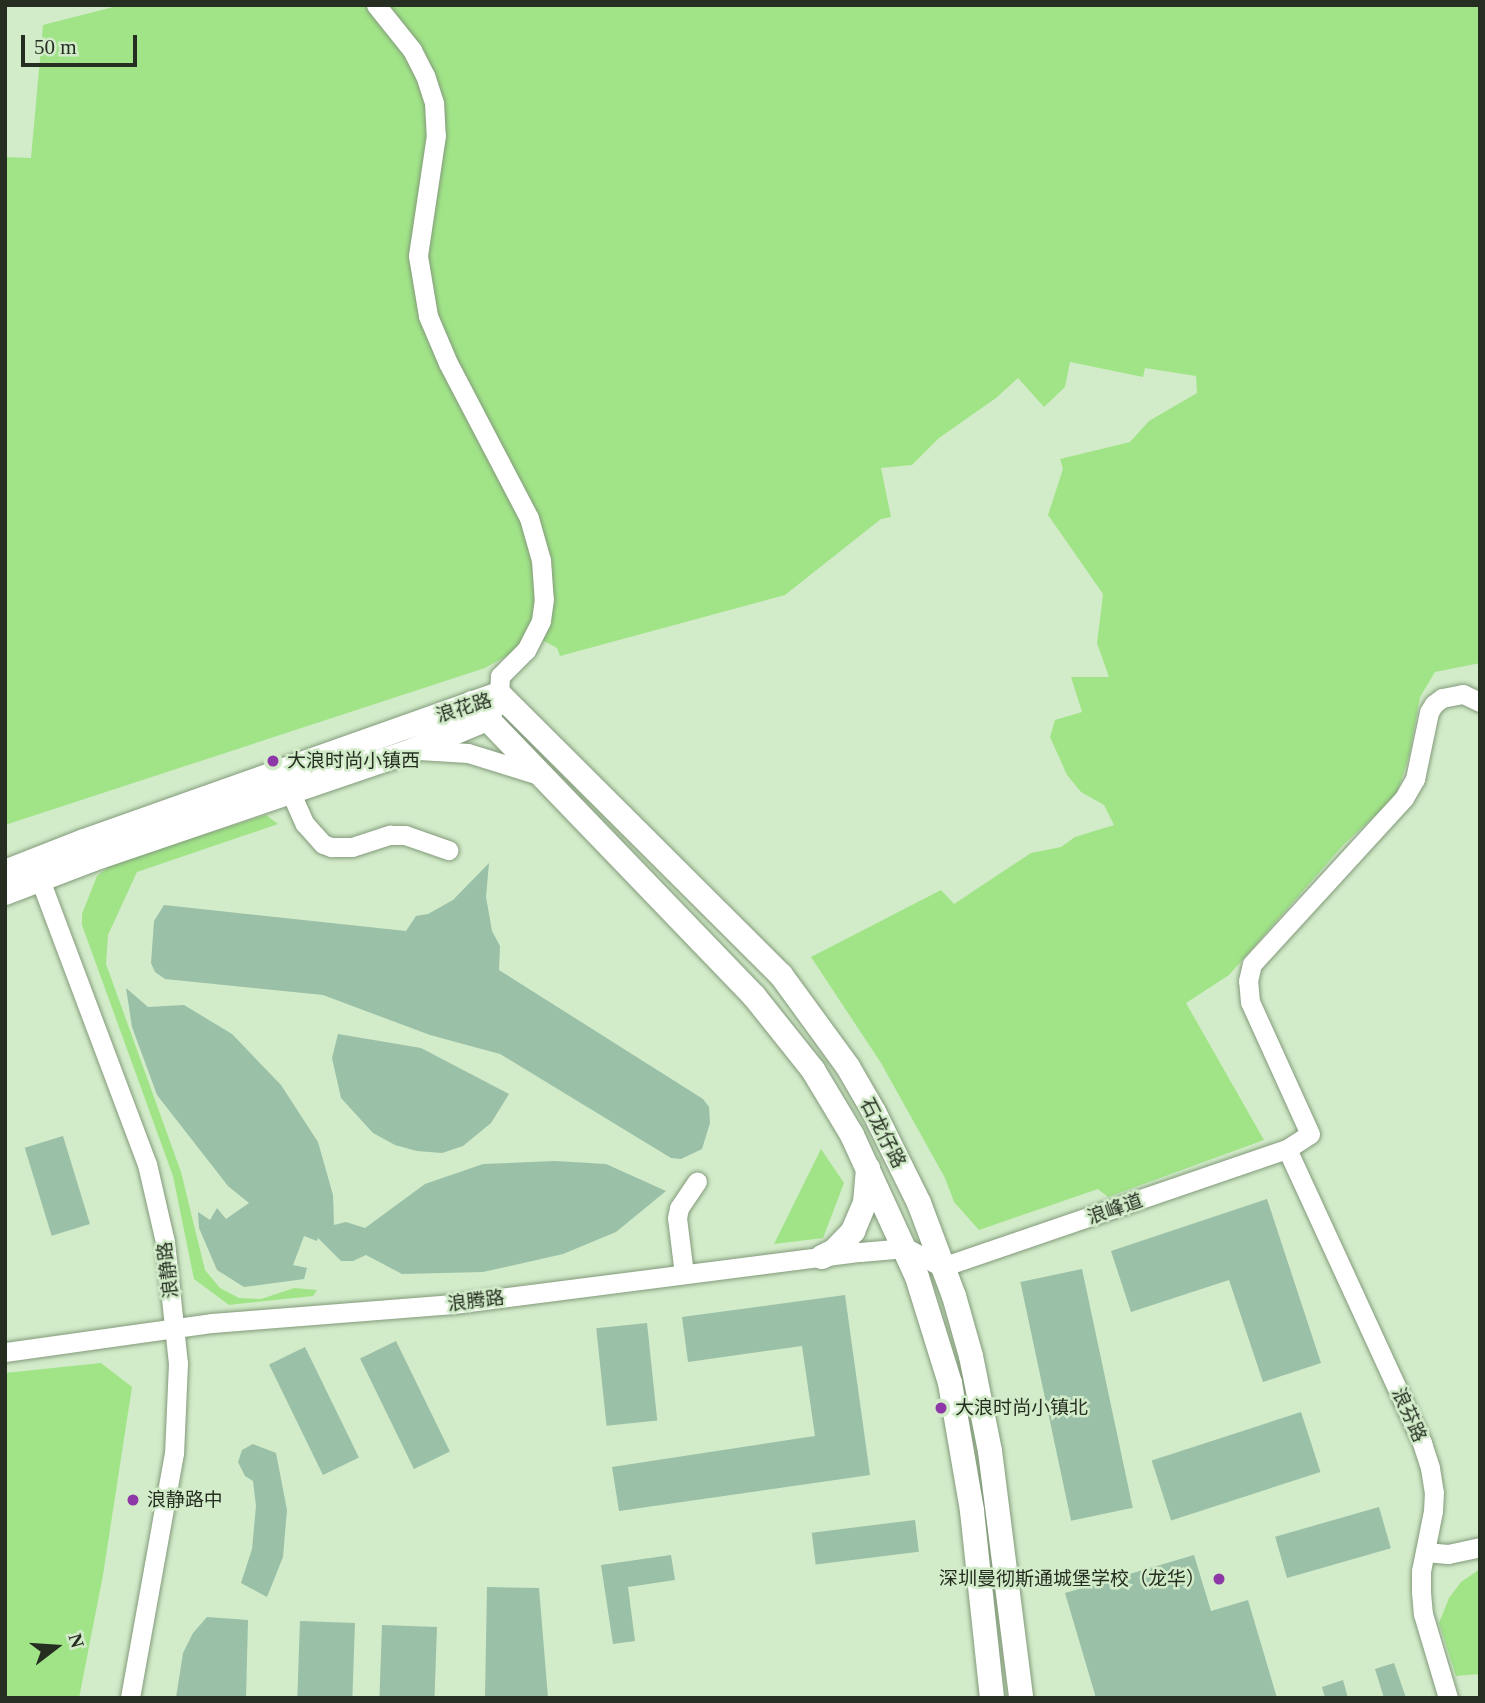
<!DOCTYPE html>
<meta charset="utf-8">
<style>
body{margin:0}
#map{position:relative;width:1485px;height:1703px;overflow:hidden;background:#d2ebc9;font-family:"Times New Roman","Noto Sans SC",serif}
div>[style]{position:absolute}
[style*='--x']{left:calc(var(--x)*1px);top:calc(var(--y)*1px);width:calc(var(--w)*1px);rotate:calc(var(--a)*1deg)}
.green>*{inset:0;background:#a1e488}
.building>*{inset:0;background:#9ac0a8;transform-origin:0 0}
.roads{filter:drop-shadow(0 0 2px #829a7a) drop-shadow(0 0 2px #829a7a)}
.minor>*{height:19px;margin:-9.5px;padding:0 9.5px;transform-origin:9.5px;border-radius:9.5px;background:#fff}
.major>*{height:24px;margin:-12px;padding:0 12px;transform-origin:12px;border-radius:12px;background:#fff}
.dots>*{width:19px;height:19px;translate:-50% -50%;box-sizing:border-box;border:4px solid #d2ebc9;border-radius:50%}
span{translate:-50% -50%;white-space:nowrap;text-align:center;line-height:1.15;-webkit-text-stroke:5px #d2ebc9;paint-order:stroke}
.street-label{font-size:19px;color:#252e21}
.poi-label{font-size:19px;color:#252e21}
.left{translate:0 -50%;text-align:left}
.right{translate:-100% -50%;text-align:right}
.frame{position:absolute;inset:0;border:7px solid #252e21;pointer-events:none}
.north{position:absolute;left:21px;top:1612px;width:70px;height:70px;-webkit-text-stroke:5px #d2ebc9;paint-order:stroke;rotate:73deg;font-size:19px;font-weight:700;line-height:28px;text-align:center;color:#252e21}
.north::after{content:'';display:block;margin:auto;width:24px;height:32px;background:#252e21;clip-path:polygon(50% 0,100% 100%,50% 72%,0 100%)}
.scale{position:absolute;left:21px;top:35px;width:116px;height:32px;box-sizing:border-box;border:4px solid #252e21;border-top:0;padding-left:9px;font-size:21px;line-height:24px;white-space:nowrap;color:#252e21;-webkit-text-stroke:5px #d2ebc9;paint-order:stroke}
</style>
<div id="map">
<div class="green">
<i style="clip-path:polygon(121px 5px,1480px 5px,1480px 663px,1435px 672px,1420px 697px,1409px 756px,1396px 796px,1344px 844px,1229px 975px,1186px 1003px,1264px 1140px,1108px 1197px,1098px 1189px,979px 1230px,954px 1202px,945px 1178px,881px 1063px,811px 957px,941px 890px,954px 904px,1031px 853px,1061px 847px,1075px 837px,1114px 825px,1104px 805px,1081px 792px,1067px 775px,1050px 737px,1055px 720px,1082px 712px,1071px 677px,1109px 677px,1097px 643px,1103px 594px,1048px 515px,1063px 469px,1060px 459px,1130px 442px,1149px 421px,1197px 393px,1196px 376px,1145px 368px,1143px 377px,1070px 362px,1065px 387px,1044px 407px,1018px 378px,996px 398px,939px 438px,912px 465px,881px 468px,891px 517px,881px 519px,785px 595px,560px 656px,557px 648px,529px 633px,512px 653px,485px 668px,5px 825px,5px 157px,31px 158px,43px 25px)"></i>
<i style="clip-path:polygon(266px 815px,278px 824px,137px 872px,108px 935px,106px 964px,181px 1172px,205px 1270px,220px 1288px,239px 1298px,261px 1299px,294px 1288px,317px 1290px,313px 1296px,229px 1305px,194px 1279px,173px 1176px,82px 925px,82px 914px,97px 876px,114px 863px)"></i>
<i style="clip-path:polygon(821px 1149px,844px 1183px,823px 1238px,774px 1244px)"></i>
<i style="clip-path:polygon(101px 1363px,132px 1387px,103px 1575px,79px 1698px,5px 1698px,5px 1373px)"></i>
<i style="clip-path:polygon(1480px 1569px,1480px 1674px,1456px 1676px,1439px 1623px,1449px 1598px,1461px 1582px)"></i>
</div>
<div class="building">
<i style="clip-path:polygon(489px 863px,486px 897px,492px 931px,500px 946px,499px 970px,703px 1099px,709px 1107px,710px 1123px,702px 1149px,681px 1159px,671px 1158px,500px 1054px,430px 1035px,323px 995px,165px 979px,155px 972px,151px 963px,154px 921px,164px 905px,406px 931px,416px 916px,428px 914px,453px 900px)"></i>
<i style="clip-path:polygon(126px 988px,148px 1007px,184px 1005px,232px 1034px,281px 1085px,318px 1142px,333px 1195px,334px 1225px,346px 1222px,365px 1228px,425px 1184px,483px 1164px,555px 1161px,606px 1164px,666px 1191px,616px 1232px,563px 1254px,483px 1272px,402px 1274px,366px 1255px,353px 1261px,341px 1261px,318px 1238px,317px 1241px,304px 1236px,293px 1265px,307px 1268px,304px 1279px,244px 1287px,217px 1270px,199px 1228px,198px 1212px,210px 1220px,217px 1208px,226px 1219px,249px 1203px,228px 1186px,157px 1095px,132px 1027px)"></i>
<i style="clip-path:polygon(338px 1034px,421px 1048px,509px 1094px,491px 1123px,463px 1146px,442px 1153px,417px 1151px,395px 1145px,373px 1133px,341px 1098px,332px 1058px)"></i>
<i style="left:63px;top:1136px;width:92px;height:40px;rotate:73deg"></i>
<i style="clip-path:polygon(1267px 1199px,1321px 1363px,1263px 1382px,1229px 1280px,1131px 1312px,1111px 1251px)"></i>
<i style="left:1082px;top:1269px;width:244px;height:63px;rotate:78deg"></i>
<i style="clip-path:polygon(845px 1295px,870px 1475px,619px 1511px,612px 1467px,815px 1436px,802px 1346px,688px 1362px,682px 1317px)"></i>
<i style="left:647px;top:1323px;width:98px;height:51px;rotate:84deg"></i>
<i style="left:396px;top:1341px;width:123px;height:40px;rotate:64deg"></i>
<i style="left:305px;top:1347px;width:123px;height:40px;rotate:64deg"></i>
<i style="left:1301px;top:1412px;width:63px;height:157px;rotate:72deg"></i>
<i style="clip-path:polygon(253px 1444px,276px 1453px,287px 1510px,283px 1557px,267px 1597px,241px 1583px,252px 1549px,256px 1506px,253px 1481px,245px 1476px,238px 1462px,242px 1450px)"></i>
<i style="left:1379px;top:1507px;width:43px;height:108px;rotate:74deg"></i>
<i style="left:915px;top:1520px;width:32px;height:104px;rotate:83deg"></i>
<i style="clip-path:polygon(671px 1555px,675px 1580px,628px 1587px,635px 1641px,613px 1644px,601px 1565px)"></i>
<i style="clip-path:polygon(1194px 1555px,1211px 1611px,1248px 1600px,1277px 1698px,1096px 1698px,1065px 1593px)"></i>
<i style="clip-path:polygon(487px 1587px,539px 1588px,548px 1698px,485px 1698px)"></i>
<i style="clip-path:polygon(207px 1617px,248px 1620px,246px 1698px,176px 1698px,183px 1653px,193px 1633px)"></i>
<i style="left:300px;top:1621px;width:55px;height:77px;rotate:2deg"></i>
<i style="left:382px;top:1625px;width:55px;height:73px;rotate:2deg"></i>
<i style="clip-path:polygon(1394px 1663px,1406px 1698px,1384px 1698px,1375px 1669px)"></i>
<i style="clip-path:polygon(1343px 1680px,1348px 1698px,1325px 1698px,1322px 1687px)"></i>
</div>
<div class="roads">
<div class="minor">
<i style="--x:376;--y:5;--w:58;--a:51.3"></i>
<i style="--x:412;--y:50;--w:28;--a:63"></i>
<i style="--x:425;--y:75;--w:28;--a:72"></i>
<i style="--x:434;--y:102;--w:33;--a:87"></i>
<i style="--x:436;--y:135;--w:122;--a:98.5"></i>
<i style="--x:418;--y:256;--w:61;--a:80.5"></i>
<i style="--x:428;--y:316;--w:51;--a:66.9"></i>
<i style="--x:448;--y:363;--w:175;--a:62.4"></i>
<i style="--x:529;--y:518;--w:44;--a:74.1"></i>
<i style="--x:541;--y:560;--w:39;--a:86"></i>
<i style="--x:544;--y:599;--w:22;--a:98"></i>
<i style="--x:541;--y:621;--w:33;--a:117"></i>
<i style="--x:526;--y:650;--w:37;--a:135"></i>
<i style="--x:500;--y:676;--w:18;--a:93"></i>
<i style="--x:419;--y:750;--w:49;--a:3.5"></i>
<i style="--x:468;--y:753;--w:74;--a:17.2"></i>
<i style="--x:290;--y:791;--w:36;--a:66"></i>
<i style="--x:305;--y:824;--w:27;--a:48"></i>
<i style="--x:323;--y:844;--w:9;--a:21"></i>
<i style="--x:331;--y:847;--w:21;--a:0"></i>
<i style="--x:352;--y:847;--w:40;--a:-18"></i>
<i style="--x:390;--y:835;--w:15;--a:0"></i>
<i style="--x:405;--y:835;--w:46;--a:19.2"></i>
<i style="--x:36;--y:869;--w:315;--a:69.4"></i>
<i style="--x:147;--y:1164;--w:80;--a:77"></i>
<i style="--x:165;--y:1242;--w:122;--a:83.9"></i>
<i style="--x:178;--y:1363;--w:90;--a:92.5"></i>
<i style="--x:174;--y:1453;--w:249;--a:100.2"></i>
<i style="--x:1287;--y:1149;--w:324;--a:65.3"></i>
<i style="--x:1422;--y:1443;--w:26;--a:72"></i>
<i style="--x:1430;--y:1468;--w:24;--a:81"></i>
<i style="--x:1434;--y:1492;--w:19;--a:93"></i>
<i style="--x:1433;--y:1511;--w:61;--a:101.3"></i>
<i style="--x:1421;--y:1571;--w:21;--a:90"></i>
<i style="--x:1421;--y:1592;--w:22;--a:85"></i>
<i style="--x:1423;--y:1614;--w:88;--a:73.4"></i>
<i style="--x:684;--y:1274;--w:56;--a:-97.1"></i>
<i style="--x:677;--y:1218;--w:10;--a:-79"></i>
<i style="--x:679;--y:1208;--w:32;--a:-56"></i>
<i style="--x:5;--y:1352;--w:209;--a:-8"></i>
<i style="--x:212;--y:1323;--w:242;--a:-4.5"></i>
<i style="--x:453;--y:1304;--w:410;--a:-7.3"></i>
<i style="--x:860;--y:1252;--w:46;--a:-5"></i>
<i style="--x:906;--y:1248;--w:41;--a:27.8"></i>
<i style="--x:942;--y:1267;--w:365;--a:-18.9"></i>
<i style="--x:1287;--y:1149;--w:27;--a:-33"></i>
<i style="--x:1310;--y:1134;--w:145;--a:-114.4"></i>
<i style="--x:1250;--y:1002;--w:21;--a:-95"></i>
<i style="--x:1248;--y:981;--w:17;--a:-77"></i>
<i style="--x:1252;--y:964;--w:225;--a:-47.5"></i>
<i style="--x:1404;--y:798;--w:22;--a:-60"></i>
<i style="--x:1415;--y:779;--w:68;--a:-78.2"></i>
<i style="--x:1429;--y:712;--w:9;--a:-58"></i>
<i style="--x:1434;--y:704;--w:10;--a:-37"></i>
<i style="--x:1442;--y:698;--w:21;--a:-11"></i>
<i style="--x:1463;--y:694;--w:19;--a:25"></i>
<i style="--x:1425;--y:1552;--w:23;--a:5"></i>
<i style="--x:1448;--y:1554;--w:33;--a:-12"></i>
</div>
<div class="major">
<i style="--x:499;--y:694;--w:398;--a:44.9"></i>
<i style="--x:781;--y:975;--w:114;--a:53.9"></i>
<i style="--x:848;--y:1067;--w:52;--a:60"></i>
<i style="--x:874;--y:1112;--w:102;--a:63.7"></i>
<i style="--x:919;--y:1203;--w:99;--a:69.4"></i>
<i style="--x:954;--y:1296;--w:62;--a:74.2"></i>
<i style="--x:971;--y:1356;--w:97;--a:78.7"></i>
<i style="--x:990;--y:1451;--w:249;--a:82.8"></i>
<i style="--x:472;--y:703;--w:407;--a:46.1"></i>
<i style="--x:754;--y:996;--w:95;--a:51.4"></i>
<i style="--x:813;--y:1070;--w:76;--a:59"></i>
<i style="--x:852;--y:1135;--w:156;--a:65.4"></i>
<i style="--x:917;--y:1277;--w:111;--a:72.7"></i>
<i style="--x:950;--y:1383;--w:130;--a:80.2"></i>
<i style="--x:972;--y:1511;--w:188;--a:83.9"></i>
<i style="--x:5;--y:872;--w:85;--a:-21.4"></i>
<i style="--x:84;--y:841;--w:440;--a:-19.5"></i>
<i style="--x:499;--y:694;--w:28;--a:116"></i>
<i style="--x:487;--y:719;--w:82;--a:157.2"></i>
<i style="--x:411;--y:751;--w:338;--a:161.2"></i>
<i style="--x:91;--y:860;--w:92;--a:159"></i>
<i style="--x:822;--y:1257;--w:13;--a:-27"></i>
<i style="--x:834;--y:1251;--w:28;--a:-46"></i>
<i style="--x:853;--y:1231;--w:30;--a:-67"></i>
<i style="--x:865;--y:1203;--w:35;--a:-85"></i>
</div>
</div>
<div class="dots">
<i style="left:273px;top:761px;background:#8d38a6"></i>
<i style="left:941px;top:1408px;background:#8d38a6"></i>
<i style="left:133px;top:1500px;background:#8d38a6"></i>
<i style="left:1219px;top:1579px;background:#8d38a6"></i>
</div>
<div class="street-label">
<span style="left:464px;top:708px;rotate:-17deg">浪花路</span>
<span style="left:883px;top:1133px;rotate:63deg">石龙仔路</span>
<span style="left:1115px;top:1209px;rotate:-19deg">浪峰道</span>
<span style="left:168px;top:1270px;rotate:-97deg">浪静路</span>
<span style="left:476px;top:1301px;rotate:-7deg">浪腾路</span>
<span style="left:1409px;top:1415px;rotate:66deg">浪芬路</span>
</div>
<div class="poi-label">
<span class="left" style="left:287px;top:761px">大浪时尚小镇西</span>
<span class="left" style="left:955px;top:1408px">大浪时尚小镇北</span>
<span class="left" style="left:147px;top:1500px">浪静路中</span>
<span class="right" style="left:1205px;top:1579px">深圳曼彻斯通城堡学校（龙华）</span>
</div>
<div class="frame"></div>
<div class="north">N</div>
<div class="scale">50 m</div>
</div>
